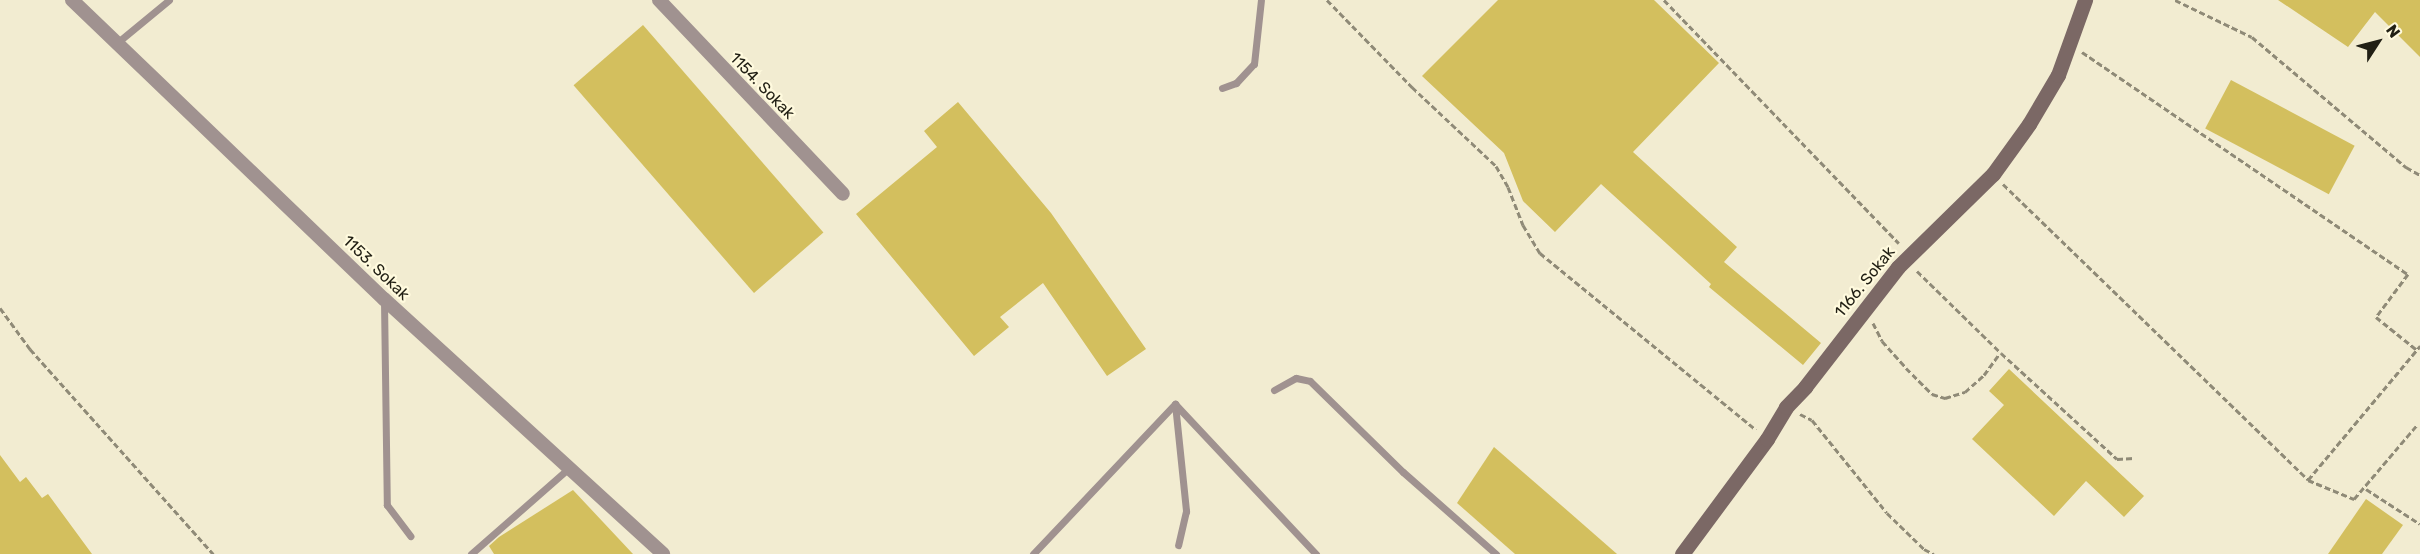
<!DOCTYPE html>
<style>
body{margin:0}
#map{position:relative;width:2420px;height:554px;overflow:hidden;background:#f2ecd1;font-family:Rubik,sans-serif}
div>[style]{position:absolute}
.building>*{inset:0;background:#d3bf5e;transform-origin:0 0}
.path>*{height:3px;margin-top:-1.5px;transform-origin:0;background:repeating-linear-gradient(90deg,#8f8a77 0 6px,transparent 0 9px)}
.lane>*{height:7px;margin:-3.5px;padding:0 3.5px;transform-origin:3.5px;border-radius:3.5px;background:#a09290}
.street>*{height:14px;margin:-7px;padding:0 7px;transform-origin:7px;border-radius:7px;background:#a09290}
.secondary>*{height:15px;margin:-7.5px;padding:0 7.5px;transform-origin:7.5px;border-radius:7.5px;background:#7b6865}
span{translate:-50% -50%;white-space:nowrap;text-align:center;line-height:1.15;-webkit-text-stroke:4.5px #fffade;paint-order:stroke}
.street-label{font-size:16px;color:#211f14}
.north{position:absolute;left:2348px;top:12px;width:60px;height:60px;-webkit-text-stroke:4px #fffade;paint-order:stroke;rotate:54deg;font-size:16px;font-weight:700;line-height:24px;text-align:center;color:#211f14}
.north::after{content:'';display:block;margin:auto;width:21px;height:27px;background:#211f14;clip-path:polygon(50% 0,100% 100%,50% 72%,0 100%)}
</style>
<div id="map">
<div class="building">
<div style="clip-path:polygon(1498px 0,1654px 0,1719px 63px,1633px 152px,1737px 247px,1724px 262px,1821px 343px,1803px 365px,1709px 287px,1711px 284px,1601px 184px,1555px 232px,1523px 201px,1504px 153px,1422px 76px)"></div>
<div style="clip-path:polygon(2278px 0,2420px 0,2420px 57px,2375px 12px,2348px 47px)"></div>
<div style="left:643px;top:25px;width:275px;height:92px;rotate:49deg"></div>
<div style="left:2231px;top:80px;width:140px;height:55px;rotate:28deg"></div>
<div style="clip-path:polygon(958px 102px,1051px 213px,1146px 349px,1107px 376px,1043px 283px,1000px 317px,1009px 327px,974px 356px,856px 214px,937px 147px,924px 131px)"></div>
<div style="clip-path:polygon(2009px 369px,2144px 496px,2124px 517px,2086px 481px,2054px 516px,1972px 439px,2004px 405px,1989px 391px)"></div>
<div style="clip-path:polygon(1494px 447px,1569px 512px,1617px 554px,1515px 554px,1457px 503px)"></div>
<div style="clip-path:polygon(0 455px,20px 482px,26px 477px,42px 498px,48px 494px,92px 554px,0 554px)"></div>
<div style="clip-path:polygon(573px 490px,633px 554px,494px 554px,489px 546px,499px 537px)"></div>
<div style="clip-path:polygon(2366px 499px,2403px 525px,2382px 554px,2328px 554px)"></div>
</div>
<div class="path">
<div style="left:1327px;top:0;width:122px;rotate:45.7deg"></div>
<div style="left:1412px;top:87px;width:115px;rotate:43.2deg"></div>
<div style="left:1496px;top:166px;width:24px;rotate:60deg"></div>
<div style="left:1508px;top:187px;width:41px;rotate:68.5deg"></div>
<div style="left:1523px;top:225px;width:33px;rotate:59deg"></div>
<div style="left:1540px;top:253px;width:279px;rotate:39.3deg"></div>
<div style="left:1664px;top:0;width:338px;rotate:46deg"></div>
<div style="left:2175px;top:0;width:85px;rotate:25.7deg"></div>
<div style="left:2252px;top:37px;width:202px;rotate:40.2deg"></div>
<div style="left:2406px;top:167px;width:16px;rotate:30deg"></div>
<div style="left:2082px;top:52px;width:394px;rotate:34.3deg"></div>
<div style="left:2408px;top:274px;width:54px;rotate:126.7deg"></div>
<div style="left:2376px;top:317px;width:53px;rotate:38.8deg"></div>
<div style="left:2003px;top:184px;width:425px;rotate:44.1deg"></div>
<div style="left:2308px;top:480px;width:50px;rotate:22.4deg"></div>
<div style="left:2354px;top:499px;width:97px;rotate:-49.6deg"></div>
<div style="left:1917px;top:271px;width:117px;rotate:44.3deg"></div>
<div style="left:2001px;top:353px;width:157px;rotate:42.4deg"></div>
<div style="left:2117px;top:459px;width:17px;rotate:-3deg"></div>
<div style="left:0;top:308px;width:51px;rotate:53.8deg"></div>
<div style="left:30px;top:349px;width:275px;rotate:48.2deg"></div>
<div style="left:1873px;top:323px;width:20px;rotate:63deg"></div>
<div style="left:1882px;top:341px;width:36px;rotate:48deg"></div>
<div style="left:1906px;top:368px;width:37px;rotate:45deg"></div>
<div style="left:1932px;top:394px;width:14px;rotate:17deg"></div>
<div style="left:1945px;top:398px;width:21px;rotate:-17deg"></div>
<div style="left:1965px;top:392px;width:25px;rotate:-42deg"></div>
<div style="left:1984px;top:375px;width:27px;rotate:-54deg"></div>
<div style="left:1800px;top:414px;width:13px;rotate:27deg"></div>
<div style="left:1812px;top:420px;width:119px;rotate:51.1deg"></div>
<div style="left:1887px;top:513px;width:52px;rotate:44.2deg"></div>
<div style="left:1924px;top:549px;width:11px;rotate:27deg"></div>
<div style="left:2308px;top:480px;width:175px;rotate:-50.1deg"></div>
<div style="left:2366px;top:489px;width:64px;rotate:32.9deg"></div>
</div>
<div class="lane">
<div style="left:118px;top:42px;width:66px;rotate:-39.5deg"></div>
<div style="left:1222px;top:88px;width:15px;rotate:-20deg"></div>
<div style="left:1236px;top:83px;width:26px;rotate:-47deg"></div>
<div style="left:1254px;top:64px;width:64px;rotate:-83.8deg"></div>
<div style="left:384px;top:301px;width:204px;rotate:89.2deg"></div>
<div style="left:387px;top:505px;width:39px;rotate:53deg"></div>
<div style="left:1274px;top:390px;width:25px;rotate:-29deg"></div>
<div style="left:1296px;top:378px;width:14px;rotate:12deg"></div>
<div style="left:1310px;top:381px;width:130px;rotate:44.4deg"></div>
<div style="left:1403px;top:472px;width:124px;rotate:41.4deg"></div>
<div style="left:1175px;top:404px;width:108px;rotate:84.1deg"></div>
<div style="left:1186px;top:511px;width:35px;rotate:103deg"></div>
<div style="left:471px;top:554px;width:132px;rotate:-41.3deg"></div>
<div style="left:1033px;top:554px;width:207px;rotate:-46.6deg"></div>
<div style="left:1175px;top:404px;width:206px;rotate:46.8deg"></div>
</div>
<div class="street">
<div style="left:72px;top:0;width:432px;rotate:43.8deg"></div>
<div style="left:384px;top:299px;width:378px;rotate:42.4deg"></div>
<div style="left:659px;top:0;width:267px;rotate:46.5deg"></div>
</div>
<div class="secondary">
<div style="left:1682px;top:554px;width:143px;rotate:-53.5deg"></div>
<div style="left:1767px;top:439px;width:37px;rotate:-59deg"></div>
<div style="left:1786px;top:407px;width:28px;rotate:-46deg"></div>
<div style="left:1805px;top:387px;width:152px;rotate:-52.2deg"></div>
<div style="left:1898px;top:267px;width:133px;rotate:-44.4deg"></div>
<div style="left:1993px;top:174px;width:62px;rotate:-54.2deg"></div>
<div style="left:2029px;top:124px;width:57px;rotate:-59.4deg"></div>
<div style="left:2058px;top:75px;width:80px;rotate:-70.2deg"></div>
</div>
<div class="street-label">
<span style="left:762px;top:86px;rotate:46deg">1154. Sokak</span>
<span style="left:376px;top:268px;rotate:44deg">1153. Sokak</span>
<span style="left:1865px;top:282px;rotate:-51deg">1166. Sokak</span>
</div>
<div class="north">N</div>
</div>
